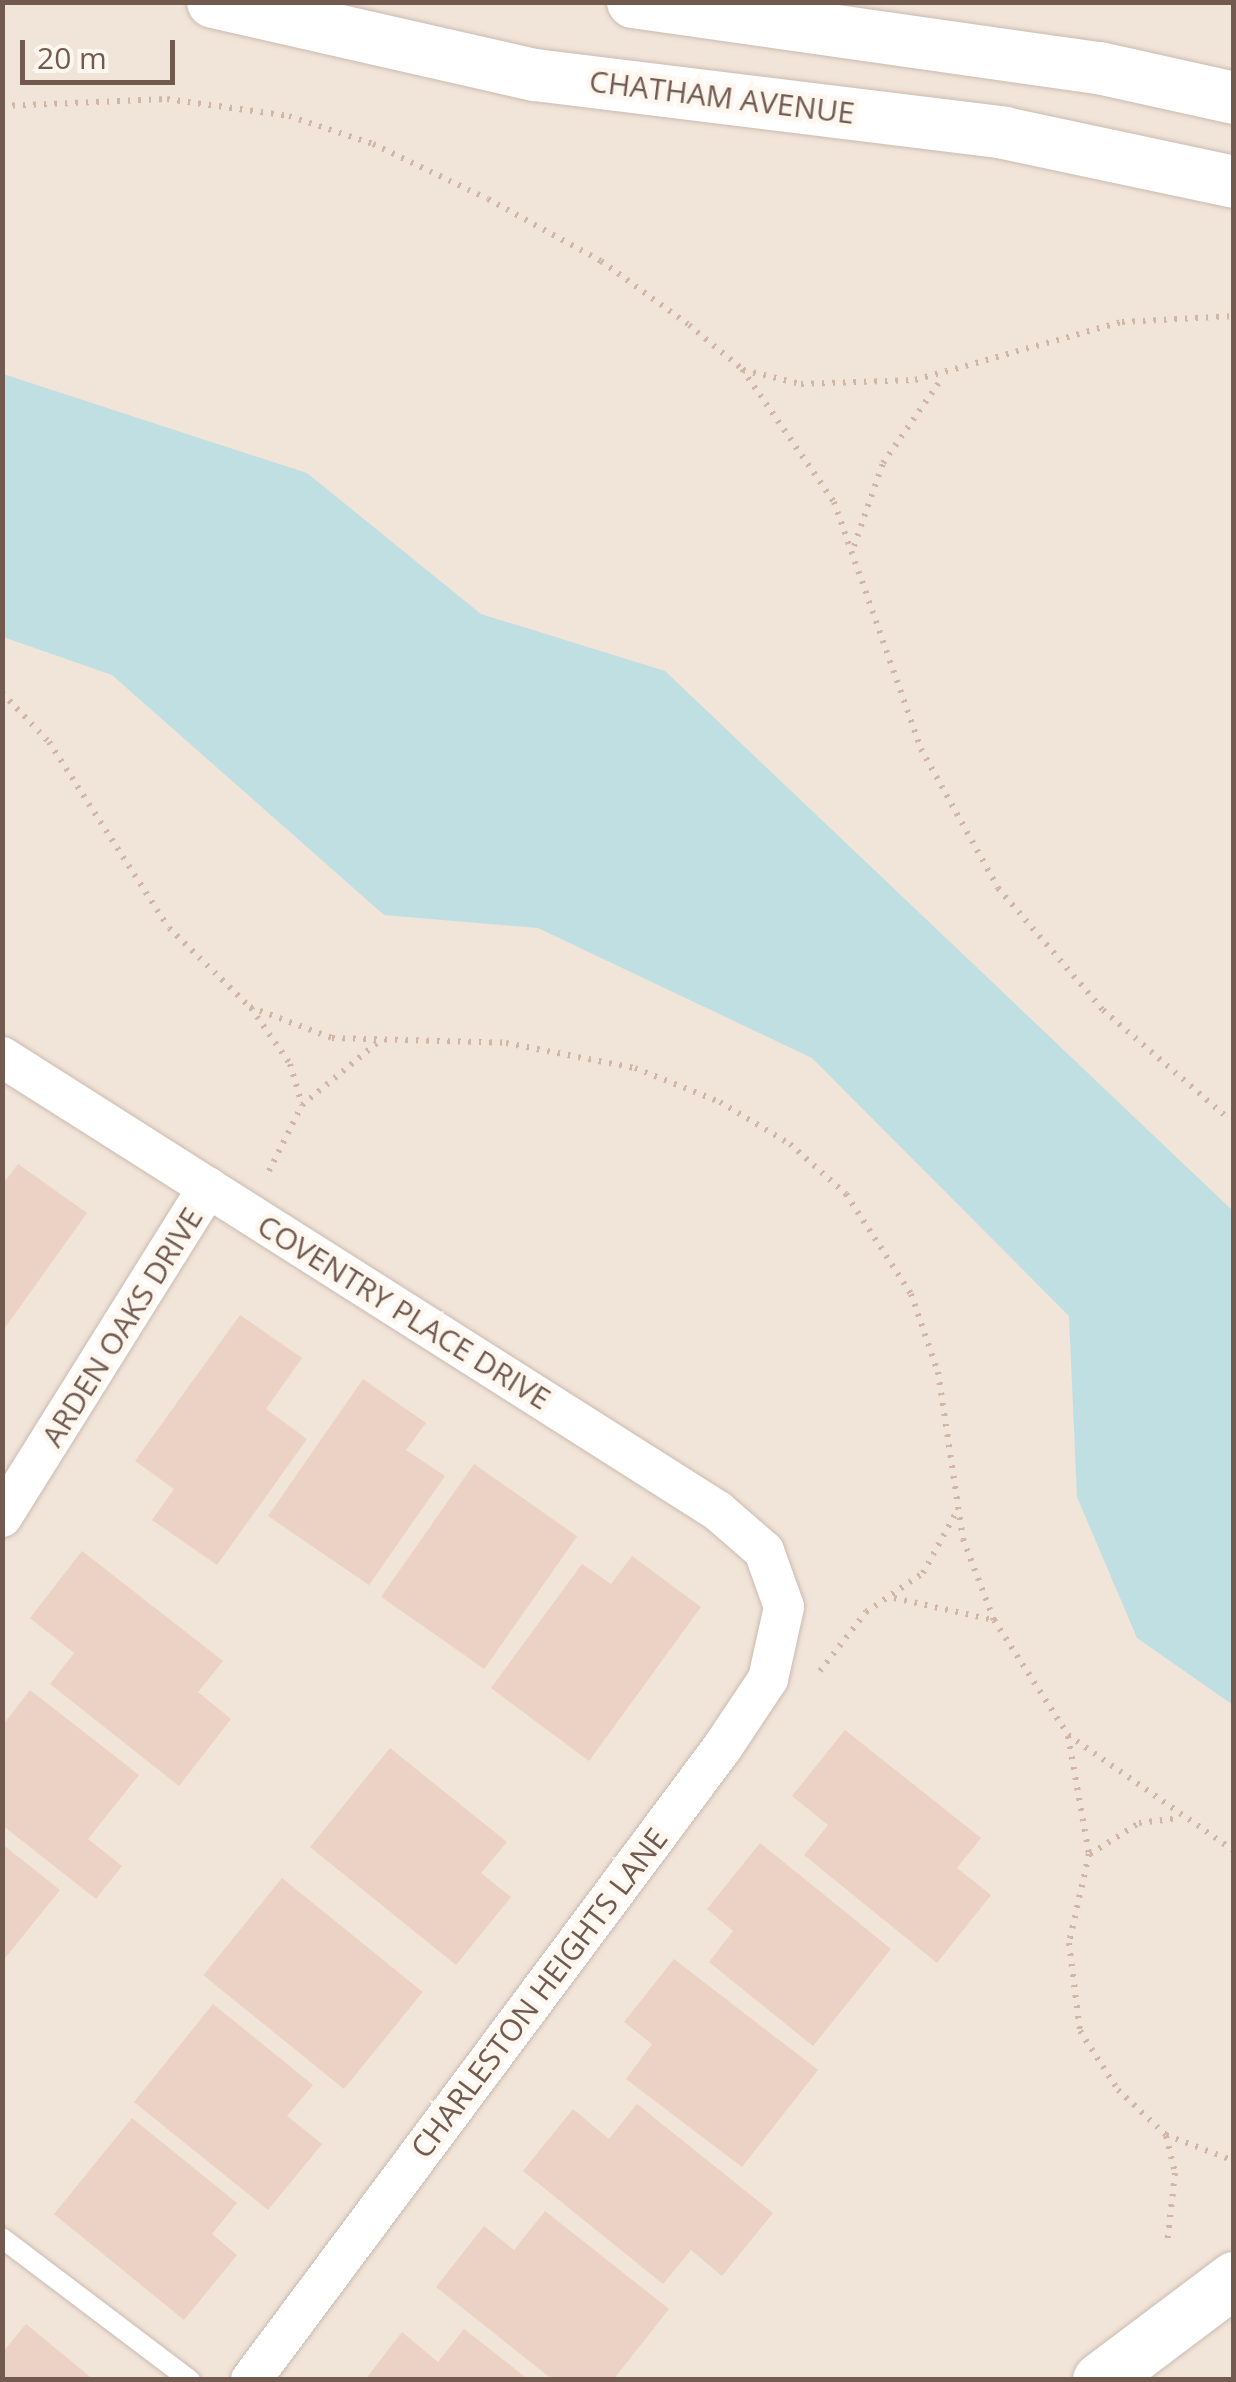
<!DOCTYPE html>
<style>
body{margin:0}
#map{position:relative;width:1236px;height:2382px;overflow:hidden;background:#faf3e9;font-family:"Open Sans",sans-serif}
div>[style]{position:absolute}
.residential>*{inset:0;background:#f1e4d8;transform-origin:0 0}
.water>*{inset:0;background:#c0dfe2}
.building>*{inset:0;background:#ecd2c4;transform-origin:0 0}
.path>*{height:6px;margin-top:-3px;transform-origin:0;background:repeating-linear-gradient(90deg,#d1b5a7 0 2.5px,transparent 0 10.5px)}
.roads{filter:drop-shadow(0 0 2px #cbbab0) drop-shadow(0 0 2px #cbbab0)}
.service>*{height:20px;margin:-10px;padding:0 10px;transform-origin:10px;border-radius:10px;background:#fff}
.minor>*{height:40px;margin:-20px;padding:0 20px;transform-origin:20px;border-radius:20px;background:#fff}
.tertiary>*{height:52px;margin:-26px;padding:0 26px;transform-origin:26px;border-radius:26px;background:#fff}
.secondary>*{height:55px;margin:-27.5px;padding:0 27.5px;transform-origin:27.5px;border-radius:27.5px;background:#fff}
span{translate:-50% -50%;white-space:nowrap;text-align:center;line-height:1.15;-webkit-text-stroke:9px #fdf7ef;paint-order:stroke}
.street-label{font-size:30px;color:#725a50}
.frame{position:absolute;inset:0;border:5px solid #725a50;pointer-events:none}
.scale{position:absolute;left:20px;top:40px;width:155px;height:45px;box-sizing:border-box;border:5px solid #725a50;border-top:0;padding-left:12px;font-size:30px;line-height:35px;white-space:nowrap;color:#725a50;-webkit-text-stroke:8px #fdf7ef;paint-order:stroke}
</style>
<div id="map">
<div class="residential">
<div style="left:3px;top:3px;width:1230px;height:2376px"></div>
</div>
<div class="water">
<div style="clip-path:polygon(3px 374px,307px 473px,481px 614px,665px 671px,1233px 1211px,1233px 1705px,1137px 1638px,1077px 1497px,1069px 1316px,812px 1058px,538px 928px,384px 915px,112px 675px,3px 637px)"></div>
</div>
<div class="building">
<div style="clip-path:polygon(18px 1164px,87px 1213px,2px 1332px,2px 1185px)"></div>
<div style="clip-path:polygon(240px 1315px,302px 1358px,266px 1409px,307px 1439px,217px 1565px,152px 1520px,174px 1489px,135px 1461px)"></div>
<div style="clip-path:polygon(363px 1379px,426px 1423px,406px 1450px,445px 1476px,369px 1585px,268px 1516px)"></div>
<div style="left:474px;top:1464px;width:126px;height:162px;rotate:35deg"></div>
<div style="clip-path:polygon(82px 1551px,223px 1661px,198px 1692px,231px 1719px,179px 1786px,50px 1684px,74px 1653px,30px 1618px)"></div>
<div style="clip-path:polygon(632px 1556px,701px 1607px,589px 1761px,491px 1688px,582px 1564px,611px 1584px)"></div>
<div style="clip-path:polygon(30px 1690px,139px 1775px,88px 1839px,122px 1866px,96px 1899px,2px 1825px,2px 1726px)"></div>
<div style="clip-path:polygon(845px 1730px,981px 1838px,957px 1868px,991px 1895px,937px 1963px,804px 1855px,828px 1825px,792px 1796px)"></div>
<div style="clip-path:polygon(390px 1748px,507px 1842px,481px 1873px,511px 1897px,456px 1965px,310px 1847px)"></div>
<div style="clip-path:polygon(760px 1843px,891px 1949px,813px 2046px,709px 1962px,733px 1931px,707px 1909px)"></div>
<div style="clip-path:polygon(2px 1844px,60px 1890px,2px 1962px)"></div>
<div style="left:282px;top:1878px;width:181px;height:125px;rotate:39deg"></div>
<div style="clip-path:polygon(674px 1959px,818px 2070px,742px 2167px,626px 2079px,652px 2044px,624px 2022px)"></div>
<div style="clip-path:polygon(213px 2004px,313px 2085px,287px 2116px,322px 2144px,268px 2210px,134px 2102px)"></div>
<div style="clip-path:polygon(637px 2104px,773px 2213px,722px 2276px,691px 2250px,663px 2284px,523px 2171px,573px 2109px,609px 2139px)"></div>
<div style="clip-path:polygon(132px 2118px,237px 2203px,212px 2234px,237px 2255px,184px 2320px,54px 2214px)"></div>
<div style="clip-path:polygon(545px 2211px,669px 2309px,613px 2380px,553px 2380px,436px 2287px,484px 2226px,514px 2250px)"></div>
<div style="clip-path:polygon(26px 2324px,94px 2380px,2px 2380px,2px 2353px)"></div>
<div style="clip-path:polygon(464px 2329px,529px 2380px,365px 2380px,402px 2332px,438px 2362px)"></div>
</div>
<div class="path">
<div style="left:2px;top:106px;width:165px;rotate:-2.4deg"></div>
<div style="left:167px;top:99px;width:123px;rotate:7.9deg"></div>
<div style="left:289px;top:116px;width:89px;rotate:18.4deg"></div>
<div style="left:373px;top:144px;width:127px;rotate:25.6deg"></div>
<div style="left:488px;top:199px;width:129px;rotate:28.8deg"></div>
<div style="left:601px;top:261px;width:109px;rotate:36deg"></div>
<div style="left:689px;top:325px;width:69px;rotate:39.7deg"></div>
<div style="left:742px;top:369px;width:162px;rotate:55.3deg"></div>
<div style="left:834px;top:502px;width:262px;rotate:70.6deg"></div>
<div style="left:921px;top:749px;width:159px;rotate:61deg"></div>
<div style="left:998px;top:888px;width:161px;rotate:49.3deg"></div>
<div style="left:1103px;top:1010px;width:167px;rotate:40.9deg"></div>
<div style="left:743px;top:370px;width:60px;rotate:13.6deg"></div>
<div style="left:801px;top:384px;width:114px;rotate:-2deg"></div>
<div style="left:915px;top:380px;width:215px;rotate:-15.7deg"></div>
<div style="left:1122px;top:322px;width:112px;rotate:-3.1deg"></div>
<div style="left:854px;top:546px;width:88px;rotate:-70.7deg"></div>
<div style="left:883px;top:463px;width:103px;rotate:-55.2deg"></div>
<div style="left:2px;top:693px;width:68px;rotate:46.2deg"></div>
<div style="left:49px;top:742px;width:221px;rotate:57.2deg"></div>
<div style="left:169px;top:928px;width:113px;rotate:44.3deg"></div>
<div style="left:250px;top:1007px;width:88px;rotate:20.7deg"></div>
<div style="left:332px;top:1038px;width:174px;rotate:1.6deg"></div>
<div style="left:506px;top:1043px;width:131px;rotate:11deg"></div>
<div style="left:635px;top:1068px;width:92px;rotate:21.8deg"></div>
<div style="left:720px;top:1102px;width:82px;rotate:31deg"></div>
<div style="left:790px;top:1144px;width:75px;rotate:41.8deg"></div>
<div style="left:846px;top:1194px;width:119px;rotate:57deg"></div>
<div style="left:911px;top:1294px;width:83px;rotate:70.9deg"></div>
<div style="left:938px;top:1372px;width:169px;rotate:81.5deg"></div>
<div style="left:963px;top:1539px;width:87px;rotate:69.1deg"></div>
<div style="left:994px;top:1620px;width:137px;rotate:57.2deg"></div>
<div style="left:1068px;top:1735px;width:203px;rotate:34.9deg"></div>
<div style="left:251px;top:1008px;width:68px;rotate:55.1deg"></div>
<div style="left:290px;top:1064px;width:43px;rotate:73.7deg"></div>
<div style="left:269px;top:1171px;width:74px;rotate:-63.4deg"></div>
<div style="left:302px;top:1105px;width:97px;rotate:-39.6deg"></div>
<div style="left:894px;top:1598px;width:101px;rotate:12.5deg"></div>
<div style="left:820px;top:1671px;width:75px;rotate:-52.1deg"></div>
<div style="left:866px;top:1612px;width:69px;rotate:-34.4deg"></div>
<div style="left:923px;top:1573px;width:73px;rotate:-61.3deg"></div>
<div style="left:1068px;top:1736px;width:120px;rotate:79.9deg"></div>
<div style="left:1089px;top:1854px;width:91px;rotate:102.7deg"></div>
<div style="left:1069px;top:1943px;width:89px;rotate:82.9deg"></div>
<div style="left:1080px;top:2031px;width:70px;rotate:57.2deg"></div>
<div style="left:1118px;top:2090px;width:66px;rotate:43.2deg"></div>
<div style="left:1166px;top:2135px;width:73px;rotate:20.9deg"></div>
<div style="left:1090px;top:1854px;width:58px;rotate:-32.3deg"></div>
<div style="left:1139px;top:1823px;width:39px;rotate:-7deg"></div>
<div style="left:1166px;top:2136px;width:38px;rotate:76deg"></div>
<div style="left:1175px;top:2173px;width:71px;rotate:96.4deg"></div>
</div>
<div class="roads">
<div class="service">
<div style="left:2px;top:2238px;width:236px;rotate:37.1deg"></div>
</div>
<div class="minor">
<div style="left:2px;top:1057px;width:848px;rotate:32.38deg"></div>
<div style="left:718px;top:1511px;width:61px;rotate:41deg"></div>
<div style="left:764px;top:1551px;width:59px;rotate:70.3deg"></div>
<div style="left:784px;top:1607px;width:74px;rotate:102.5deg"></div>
<div style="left:768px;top:1679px;width:83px;rotate:123.7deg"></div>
<div style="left:722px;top:1748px;width:788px;rotate:126.7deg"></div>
<div style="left:2px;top:1517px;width:389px;rotate:-58deg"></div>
</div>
<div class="tertiary">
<div style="left:213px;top:2px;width:330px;rotate:12.8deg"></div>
<div style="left:535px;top:75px;width:473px;rotate:7deg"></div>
<div style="left:1004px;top:133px;width:235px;rotate:12deg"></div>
<div style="left:633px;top:2px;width:471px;rotate:8.1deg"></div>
<div style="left:1099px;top:68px;width:138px;rotate:12.5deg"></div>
</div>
<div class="secondary">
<div style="left:1100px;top:2380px;width:168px;rotate:-37deg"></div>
</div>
</div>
<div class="street-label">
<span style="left:722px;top:97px;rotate:7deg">CHATHAM AVENUE</span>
<span style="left:404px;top:1312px;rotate:32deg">COVENTRY PLACE DRIVE</span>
<span style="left:122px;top:1327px;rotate:-58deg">ARDEN OAKS DRIVE</span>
<span style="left:539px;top:1993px;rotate:-53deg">CHARLESTON HEIGHTS LANE</span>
</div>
<div class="frame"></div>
<div class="scale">20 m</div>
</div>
